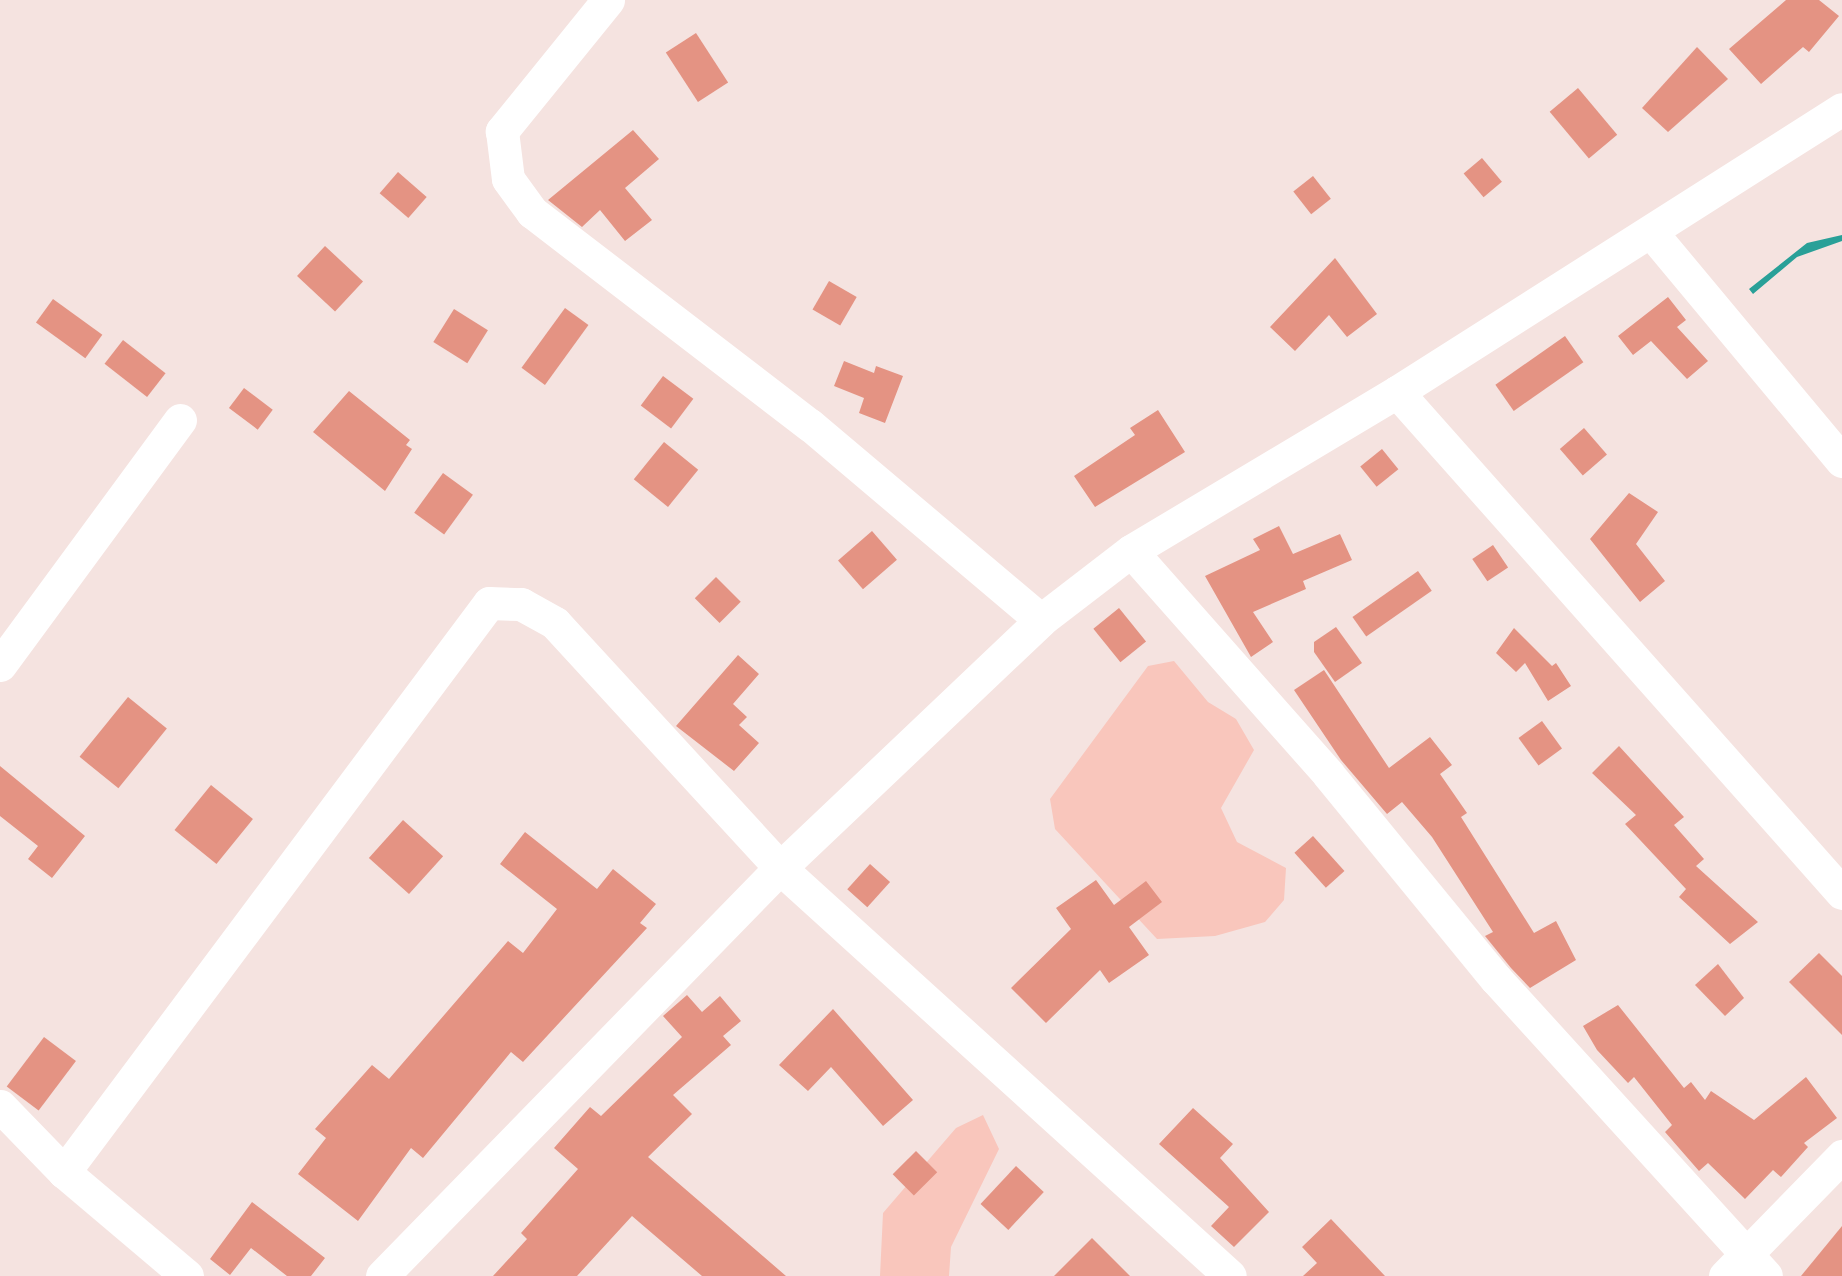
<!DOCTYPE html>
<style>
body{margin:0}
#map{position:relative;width:1842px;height:1276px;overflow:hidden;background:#f5e3e0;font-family:"Alegreya Sans",sans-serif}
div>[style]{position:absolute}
.green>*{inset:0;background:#f9c6bc}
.water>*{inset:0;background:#29a098}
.building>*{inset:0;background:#e49383;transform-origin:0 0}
.minor>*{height:33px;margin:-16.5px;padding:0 16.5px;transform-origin:16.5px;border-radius:16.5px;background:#fff}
span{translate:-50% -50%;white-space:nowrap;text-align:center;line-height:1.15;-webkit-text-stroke:4.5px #fff;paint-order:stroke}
</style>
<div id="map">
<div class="green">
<div style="clip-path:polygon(1174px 661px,1208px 702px,1236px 719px,1254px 750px,1221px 808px,1237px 842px,1286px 868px,1284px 900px,1265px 922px,1215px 936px,1157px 939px,1055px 829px,1050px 799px,1148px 666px)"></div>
<div style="clip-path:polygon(983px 1115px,999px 1149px,951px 1247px,949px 1276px,880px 1276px,883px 1213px,956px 1128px)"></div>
</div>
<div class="water">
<div style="clip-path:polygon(1842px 235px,1842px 241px,1797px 257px,1753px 294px,1749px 289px,1807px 243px)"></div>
</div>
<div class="building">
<div style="clip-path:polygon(1786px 0,1819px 0,1839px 16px,1809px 52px,1803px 47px,1761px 84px,1729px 49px)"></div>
<div style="left:696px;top:33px;width:59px;height:36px;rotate:57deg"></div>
<div style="clip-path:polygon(1697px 47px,1728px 79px,1668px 132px,1642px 108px)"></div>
<div style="left:1578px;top:88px;width:61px;height:37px;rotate:50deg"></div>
<div style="clip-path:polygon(633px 130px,659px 159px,625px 188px,652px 220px,625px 241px,600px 210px,582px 227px,548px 200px)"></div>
<div style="left:1482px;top:158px;width:31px;height:24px;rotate:50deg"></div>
<div style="left:398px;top:172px;width:38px;height:28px;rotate:41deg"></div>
<div style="left:1313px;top:176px;width:29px;height:25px;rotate:52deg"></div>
<div style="left:325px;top:246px;width:52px;height:41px;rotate:43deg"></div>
<div style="clip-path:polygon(1335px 258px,1377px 314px,1347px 337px,1329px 315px,1295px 351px,1270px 327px)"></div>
<div style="left:829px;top:281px;width:32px;height:33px;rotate:30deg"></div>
<div style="clip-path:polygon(1668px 297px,1686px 320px,1677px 327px,1708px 361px,1687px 379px,1651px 341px,1633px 355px,1618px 336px)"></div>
<div style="left:53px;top:299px;width:61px;height:29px;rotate:36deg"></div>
<div style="left:565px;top:308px;width:29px;height:74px;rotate:36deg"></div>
<div style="left:454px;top:309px;width:40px;height:39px;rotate:32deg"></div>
<div style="left:1565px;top:336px;width:32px;height:85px;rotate:55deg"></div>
<div style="left:123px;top:340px;width:54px;height:30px;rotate:38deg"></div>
<div style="clip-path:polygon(844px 361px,874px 373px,876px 366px,903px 376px,885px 423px,859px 413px,864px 398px,834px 386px)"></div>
<div style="left:663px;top:376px;width:38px;height:37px;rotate:37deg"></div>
<div style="left:244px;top:388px;width:36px;height:25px;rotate:37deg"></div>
<div style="clip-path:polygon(349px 391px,410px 440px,406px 445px,412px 449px,385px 491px,313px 432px)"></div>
<div style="clip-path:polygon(1158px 410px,1185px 452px,1095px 507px,1074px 476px,1135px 435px,1130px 428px)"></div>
<div style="left:1584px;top:428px;width:35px;height:32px;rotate:49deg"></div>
<div style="left:664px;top:442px;width:44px;height:48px;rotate:39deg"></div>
<div style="left:1382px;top:449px;width:26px;height:28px;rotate:51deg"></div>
<div style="left:443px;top:473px;width:37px;height:49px;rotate:36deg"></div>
<div style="clip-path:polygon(1629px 493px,1658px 512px,1636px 544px,1665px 581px,1640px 602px,1590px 539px)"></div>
<div style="clip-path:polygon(1279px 526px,1293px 554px,1340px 534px,1352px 560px,1303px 581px,1306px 589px,1253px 612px,1273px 642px,1251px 657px,1205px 576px,1260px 550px,1253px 539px)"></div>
<div style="left:872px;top:531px;width:38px;height:45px;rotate:49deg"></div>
<div style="left:1493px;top:545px;width:27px;height:25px;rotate:56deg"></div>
<div style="left:1418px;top:571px;width:24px;height:80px;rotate:55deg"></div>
<div style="left:716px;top:577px;width:35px;height:30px;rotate:45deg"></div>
<div style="left:1119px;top:608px;width:43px;height:33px;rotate:51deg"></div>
<div style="clip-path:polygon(1336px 627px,1362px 663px,1335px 682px,1314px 652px,1314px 642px)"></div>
<div style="clip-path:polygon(1514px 628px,1552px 666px,1556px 663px,1571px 686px,1548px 701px,1525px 663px,1516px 672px,1496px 653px)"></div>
<div style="clip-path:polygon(738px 655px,759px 674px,733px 704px,747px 717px,739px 725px,759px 743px,734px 771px,676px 726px)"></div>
<div style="clip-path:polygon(1324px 670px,1389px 768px,1430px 737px,1452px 765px,1440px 774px,1467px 813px,1461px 817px,1534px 933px,1556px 921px,1576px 960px,1530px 988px,1511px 968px,1485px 936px,1493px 932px,1432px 837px,1402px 802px,1387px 814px,1341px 760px,1294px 690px)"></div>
<div style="left:128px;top:697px;width:50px;height:77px;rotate:39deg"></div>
<div style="left:1542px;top:721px;width:34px;height:29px;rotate:54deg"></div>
<div style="clip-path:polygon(1619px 746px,1684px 817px,1674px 825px,1704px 859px,1696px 866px,1758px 922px,1730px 944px,1679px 897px,1686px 889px,1625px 824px,1636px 815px,1592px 773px)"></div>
<div style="clip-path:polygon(0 766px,85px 836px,52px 878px,28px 859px,38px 846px,0 816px)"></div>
<div style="left:211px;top:785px;width:54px;height:58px;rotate:39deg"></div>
<div style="left:403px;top:820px;width:54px;height:51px;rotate:42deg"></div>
<div style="clip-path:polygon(525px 832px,597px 889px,613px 869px,656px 904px,640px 923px,647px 928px,523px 1062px,511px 1052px,423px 1158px,411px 1148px,358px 1221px,298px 1174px,326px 1138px,315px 1129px,372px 1065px,389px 1079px,508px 941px,523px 953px,557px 909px,500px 864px)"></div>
<div style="left:1313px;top:836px;width:47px;height:25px;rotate:48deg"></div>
<div style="left:870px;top:864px;width:27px;height:34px;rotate:42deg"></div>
<div style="clip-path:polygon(1096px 880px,1114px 905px,1146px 881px,1162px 902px,1129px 927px,1149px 955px,1109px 983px,1100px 970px,1046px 1023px,1011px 988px,1071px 929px,1056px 908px)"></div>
<div style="clip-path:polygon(1819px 953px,1842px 976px,1842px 1035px,1789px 982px)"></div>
<div style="clip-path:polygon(1718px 964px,1744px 998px,1725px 1016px,1695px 985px)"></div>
<div style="clip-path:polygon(687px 995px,702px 1012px,720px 996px,741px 1021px,723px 1036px,731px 1045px,673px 1095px,692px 1114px,648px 1157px,786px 1276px,702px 1276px,632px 1216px,577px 1276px,493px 1276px,527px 1239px,521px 1233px,578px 1169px,554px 1148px,590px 1107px,601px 1116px,682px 1037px,663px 1016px)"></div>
<div style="clip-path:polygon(1618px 1005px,1684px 1088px,1691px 1082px,1705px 1100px,1711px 1091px,1754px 1120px,1806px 1077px,1837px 1118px,1804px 1143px,1808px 1147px,1781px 1177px,1773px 1170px,1745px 1199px,1708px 1163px,1699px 1171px,1665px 1132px,1672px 1125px,1634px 1077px,1628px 1083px,1597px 1050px,1583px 1026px)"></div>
<div style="clip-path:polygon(833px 1009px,913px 1100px,883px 1126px,831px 1067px,808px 1091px,779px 1065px)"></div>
<div style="left:44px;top:1037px;width:40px;height:62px;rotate:37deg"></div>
<div style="clip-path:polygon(1193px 1108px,1233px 1144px,1220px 1158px,1269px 1212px,1234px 1247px,1211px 1226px,1229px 1207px,1159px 1144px)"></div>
<div style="left:916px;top:1151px;width:30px;height:33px;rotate:45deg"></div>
<div style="left:1016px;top:1166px;width:38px;height:52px;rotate:43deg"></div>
<div style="clip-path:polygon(252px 1202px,325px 1258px,311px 1276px,287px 1276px,251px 1248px,230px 1275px,210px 1259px)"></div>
<div style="clip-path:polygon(1331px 1219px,1385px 1276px,1303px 1276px,1317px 1263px,1302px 1247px)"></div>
<div style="clip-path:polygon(1842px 1226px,1842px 1276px,1801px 1276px)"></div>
<div style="clip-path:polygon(1092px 1238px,1130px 1276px,1054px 1276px)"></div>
</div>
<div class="minor">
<div style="left:608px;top:0;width:169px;rotate:129deg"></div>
<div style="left:502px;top:131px;width:48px;rotate:82.9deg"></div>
<div style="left:508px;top:179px;width:41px;rotate:54deg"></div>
<div style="left:532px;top:212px;width:350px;rotate:37.5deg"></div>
<div style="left:810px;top:425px;width:302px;rotate:40.2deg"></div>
<div style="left:1651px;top:232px;width:298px;rotate:50.2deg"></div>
<div style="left:1397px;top:392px;width:670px;rotate:48.39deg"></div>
<div style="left:1131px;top:551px;width:298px;rotate:48.5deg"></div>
<div style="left:1328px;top:774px;width:265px;rotate:50.7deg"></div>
<div style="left:1496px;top:979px;width:401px;rotate:47.7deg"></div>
<div style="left:0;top:665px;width:304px;rotate:-53.7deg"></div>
<div style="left:0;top:1106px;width:92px;rotate:45.9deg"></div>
<div style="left:64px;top:1172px;width:161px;rotate:40.2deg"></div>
<div style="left:64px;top:1172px;width:710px;rotate:-53.24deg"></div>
<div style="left:489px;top:603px;width:32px;rotate:2deg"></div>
<div style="left:521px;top:604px;width:39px;rotate:29deg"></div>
<div style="left:555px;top:623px;width:333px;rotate:47.4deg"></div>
<div style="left:780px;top:868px;width:607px;rotate:42.2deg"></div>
<div style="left:382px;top:1276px;width:570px;rotate:-45.71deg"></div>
<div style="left:780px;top:868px;width:360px;rotate:-43.5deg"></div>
<div style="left:1041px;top:620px;width:113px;rotate:-37.5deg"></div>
<div style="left:1131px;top:551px;width:310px;rotate:-30.9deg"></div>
<div style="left:1397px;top:392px;width:527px;rotate:-32.45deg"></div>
<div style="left:1725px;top:1276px;width:168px;rotate:-45.7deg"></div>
</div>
</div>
